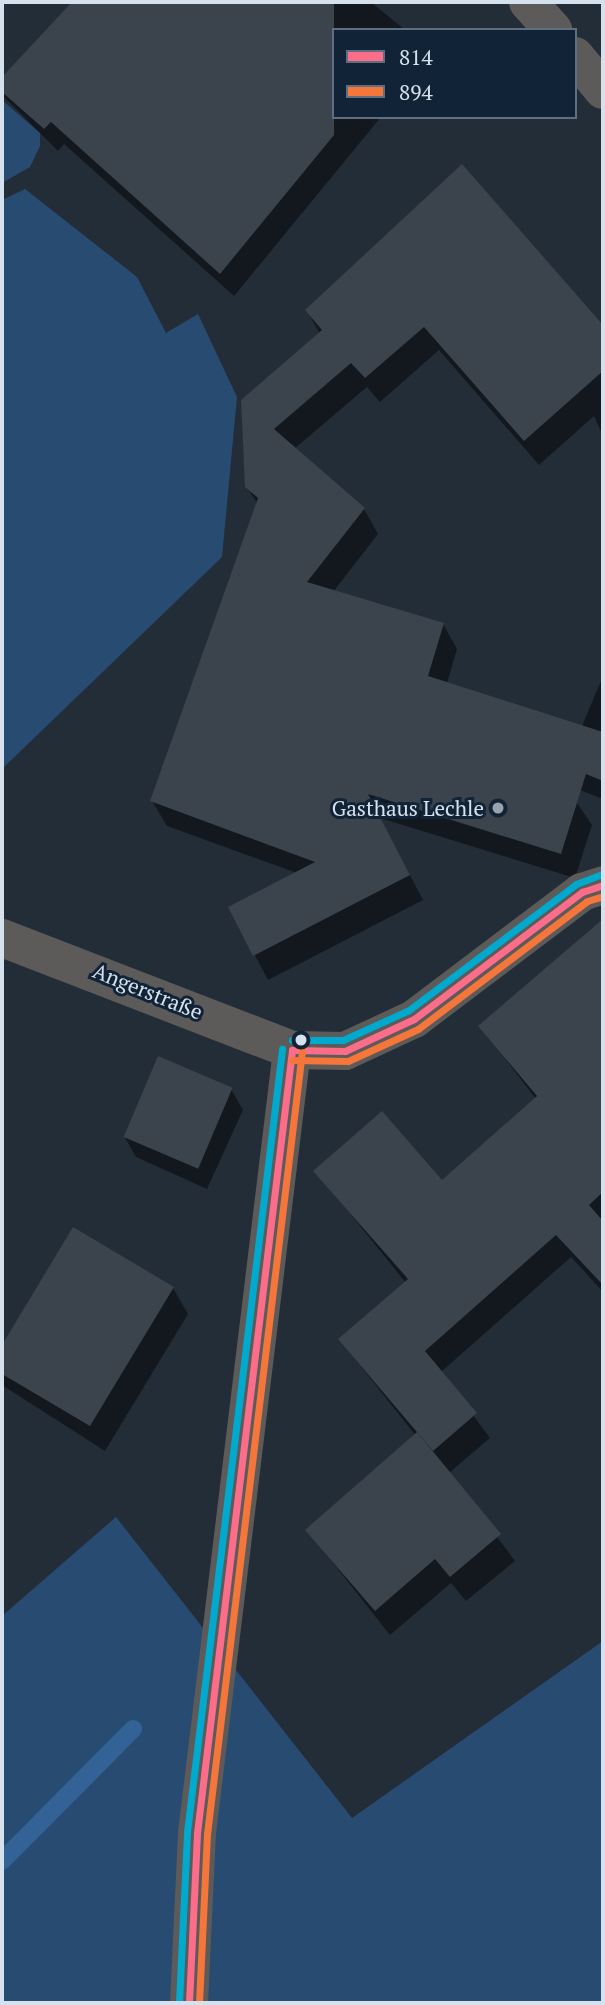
<!DOCTYPE html>
<meta charset="utf-8">
<style>
body{margin:0}
#map{position:relative;width:605px;height:2005px;overflow:hidden;background:#232d38;font-family:"PT Serif",serif}
div>[style]{position:absolute}
.green>*{inset:0;background:#284b71}
.shadow>*{inset:0;background:#0007}
.stream>*{height:18px;margin:-9px;padding:0 9px;transform-origin:9px;border-radius:9px;background:#336296}
.building>*{inset:0;background:#3b434c;transform-origin:0 0}
.minor>*{height:38px;margin:-19px;padding:0 19px;transform-origin:19px;border-radius:19px;background:#5d5a5a}
.tertiary>*{height:38px;margin:-19px;padding:0 19px;transform-origin:19px;border-radius:19px;background:#5d5a5a}
.bus-1>*{height:7px;margin:-3.5px;padding:0 3.5px;transform-origin:3.5px;border-radius:3.5px;background:#fb6d88}
.bus-2>*{height:7px;margin:-3.5px;padding:0 3.5px;transform-origin:3.5px;border-radius:3.5px;background:#f5763a}
.bus-3>*{height:7px;margin:-3.5px;padding:0 3.5px;transform-origin:3.5px;border-radius:3.5px;background:#00a9ce}
.dots>*{width:19px;height:19px;translate:-50% -50%;box-sizing:border-box;border:4px solid #112336;border-radius:50%}
span{translate:-50% -50%;white-space:nowrap;text-align:center;line-height:1.15;-webkit-text-stroke:6px #112336;paint-order:stroke}
.poi-label{font-size:21px;color:#d6e1ee}
.right{translate:-100% -50%;text-align:right}
.street-label{font-size:21px;color:#d6e1ee}
.frame{position:absolute;inset:0;border:4px solid #d6e1ee;pointer-events:none}
.legend{position:absolute;left:332px;top:28px;width:245px;height:91px;box-sizing:border-box;background:#112336;border:2px solid #606f80;margin:0;padding:9px 12px;list-style:none;font-size:21px;color:#d6e1ee}
.legend li{display:flex;align-items:center;gap:14px;height:35px}
.legend b{width:35px;border:2px solid #606f80}
</style>
<div id="map">
<div class="green">
<div style="clip-path:polygon(2px 100px,40px 133px,40px 146px,30px 167px,2px 183px)"></div>
<div style="clip-path:polygon(25px 189px,137px 277px,166px 333px,198px 314px,237px 397px,222px 557px,2px 769px,2px 200px)"></div>
<div style="clip-path:polygon(116px 1517px,352px 1818px,603px 1641px,603px 2003px,2px 2003px,2px 1616px)"></div>
</div>
<div class="shadow">
<div style="clip-path:polygon(74px 2px,371px 2px,405px 30px,334px 30px,334px 117px,381px 117px,234px 296px,64px 144px,58px 151px,2px 95px,2px 80px)"></div>
<div style="clip-path:polygon(461px 166px,603px 328px,603px 436px,594px 416px,539px 465px,439px 350px,380px 402px,367px 387px,294px 449px,364px 509px,378px 534px,333px 592px,443px 624px,457px 649px,447px 683px,582px 726px,603px 676px,603px 799px,564px 784px,592px 825px,575px 878px,380px 818px,423px 900px,268px 980px,230px 908px,297px 873px,167px 826px,152px 801px,258px 505px,246px 486px,242px 401px,320px 334px,307px 311px)"></div>
<div style="clip-path:polygon(603px 921px,603px 1292px,571px 1257px,441px 1372px,490px 1438px,449px 1473px,515px 1561px,466px 1601px,451px 1583px,390px 1635px,307px 1530px,416px 1436px,340px 1340px,406px 1283px,316px 1171px,442px 1182px,536px 1099px,480px 1026px)"></div>
<div style="clip-path:polygon(231px 1089px,243px 1110px,207px 1189px,136px 1157px,124px 1136px)"></div>
<div style="clip-path:polygon(73px 1229px,173px 1288px,188px 1314px,105px 1451px,2px 1385px,2px 1348px)"></div>
</div>
<div class="stream">
<div style="left:2px;top:1861px;width:186px;rotate:-45.2deg"></div>
</div>
<div class="building">
<div style="clip-path:polygon(72px 2px,334px 2px,334px 135px,220px 274px,51px 122px,44px 129px,2px 92px,2px 77px)"></div>
<div style="clip-path:polygon(462px 164px,603px 325px,603px 371px,524px 441px,424px 327px,365px 378px,351px 363px,274px 429px,365px 508px,307px 582px,444px 623px,428px 676px,603px 732px,603px 781px,586px 774px,561px 854px,368px 794px,410px 875px,253px 956px,228px 907px,315px 862px,150px 801px,258px 498px,245px 487px,241px 400px,322px 330px,305px 310px)"></div>
<div style="clip-path:polygon(603px 919px,603px 1192px,589px 1205px,603px 1221px,603px 1285px,556px 1235px,425px 1351px,477px 1413px,433px 1451px,338px 1339px,408px 1279px,313px 1171px,382px 1111px,442px 1180px,537px 1096px,478px 1026px)"></div>
<div style="left:158px;top:1056px;width:81px;height:88px;rotate:23deg"></div>
<div style="clip-path:polygon(73px 1227px,174px 1287px,90px 1426px,2px 1374px,2px 1345px)"></div>
<div style="clip-path:polygon(417px 1432px,501px 1534px,450px 1577px,435px 1559px,375px 1611px,305px 1530px)"></div>
</div>
<div class="minor">
<div style="left:528px;top:2px;width:38px;rotate:48deg"></div>
<div style="left:575px;top:56px;width:44px;rotate:50.5deg"></div>
<div style="left:2px;top:938px;width:311px;rotate:21.1deg"></div>
<div style="left:292px;top:1050px;width:53px;rotate:1.1deg"></div>
<div style="left:345px;top:1051px;width:76px;rotate:-24.9deg"></div>
<div style="left:414px;top:1019px;width:211px;rotate:-37.1deg"></div>
<div style="left:582px;top:892px;width:22px;rotate:-18deg"></div>
<div style="left:197px;top:1833px;width:789px;rotate:-83.08deg"></div>
</div>
<div class="tertiary">
<div style="left:189px;top:2003px;width:170px;rotate:-87.3deg"></div>
</div>
<div class="bus-1">
<div style="left:292px;top:1050px;width:53px;rotate:1.1deg"></div>
<div style="left:345px;top:1051px;width:76px;rotate:-24.9deg"></div>
<div style="left:414px;top:1019px;width:211px;rotate:-37.1deg"></div>
<div style="left:582px;top:892px;width:22px;rotate:-18deg"></div>
<div style="left:189px;top:2003px;width:170px;rotate:-87.3deg"></div>
<div style="left:197px;top:1833px;width:789px;rotate:-83.08deg"></div>
</div>
<div class="bus-2">
<div style="left:292px;top:1060px;width:56px;rotate:1deg"></div>
<div style="left:348px;top:1061px;width:77px;rotate:-24.6deg"></div>
<div style="left:418px;top:1029px;width:212px;rotate:-37.1deg"></div>
<div style="left:587px;top:901px;width:17px;rotate:-17deg"></div>
<div style="left:199px;top:2003px;width:169px;rotate:-87.3deg"></div>
<div style="left:207px;top:1834px;width:789px;rotate:-83.08deg"></div>
</div>
<div class="bus-3">
<div style="left:292px;top:1040px;width:51px"></div>
<div style="left:343px;top:1040px;width:72px;rotate:-24.4deg"></div>
<div style="left:409px;top:1010px;width:209px;rotate:-37deg"></div>
<div style="left:576px;top:884px;width:26px;rotate:-21deg"></div>
<div style="left:179px;top:2003px;width:171px;rotate:-87.3deg"></div>
<div style="left:187px;top:1832px;width:789px;rotate:-83.08deg"></div>
</div>
<div class="dots">
<div style="left:498px;top:808px;background:#97a2ae"></div>
<div style="left:301px;top:1040px;background:#d6e1ee"></div>
</div>
<div class="poi-label">
<span class="right" style="left:484px;top:808px">Gasthaus Lechle</span>
</div>
<div class="street-label">
<span style="left:148px;top:991px;rotate:22deg">Angerstraße</span>
</div>
<div class="frame"></div>
<ul class="legend">
<li><b style="height:9px;background:#fb6d88"></b>814</li>
<li><b style="height:9px;background:#f5763a"></b>894</li>
</ul>
</div>
